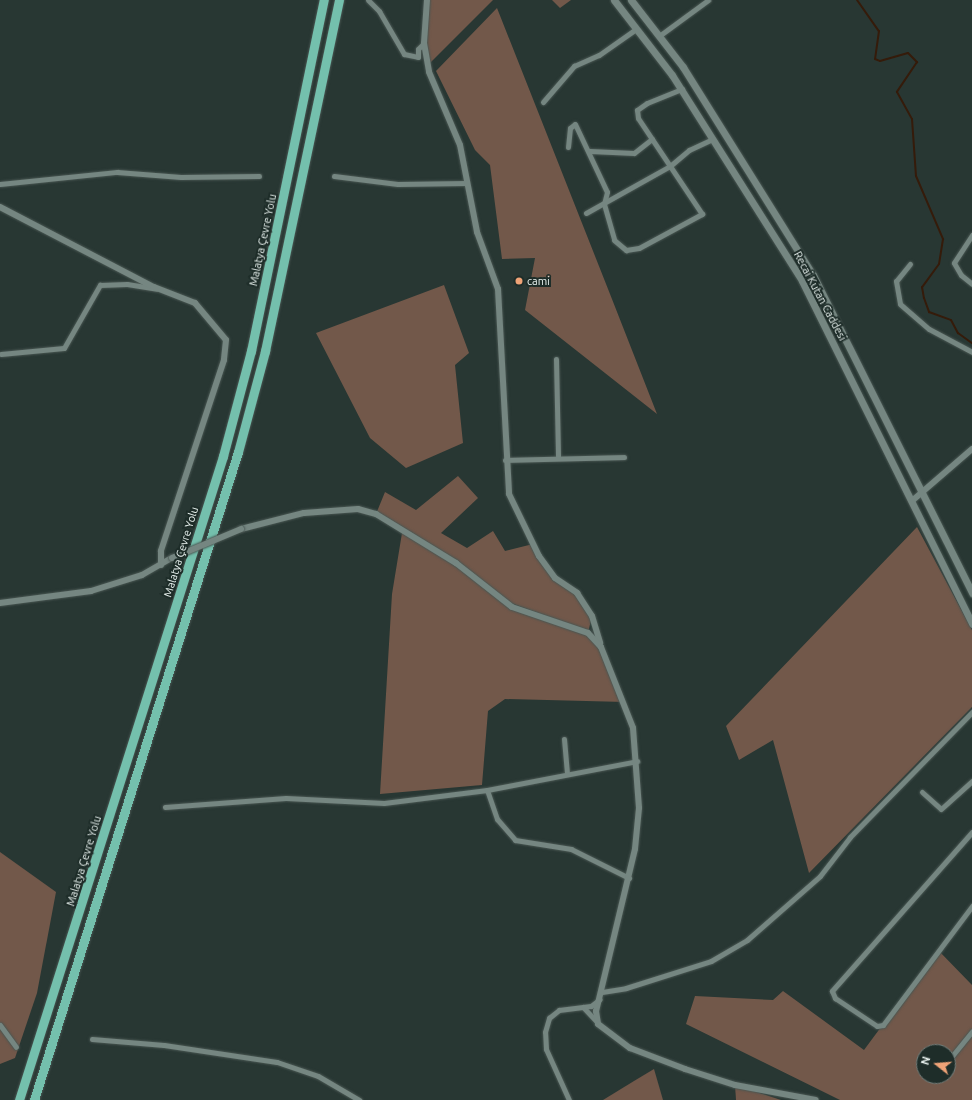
<!DOCTYPE html>
<meta charset="utf-8">
<style>
body{margin:0}
#map{position:relative;width:972px;height:1100px;overflow:hidden;background:#283733;font-family:Ubuntu,sans-serif}
div>[style]{position:absolute}
.green>*{inset:0;background:#72584a}
.stream>*{height:2px;margin:-1px;padding:0 1px;transform-origin:1px;border-radius:1px;background:#351b0a}
.roads{filter:drop-shadow(0 0 1px #495652) drop-shadow(0 0 1px #495652)}
.minor>*{height:5px;margin:-2.5px;padding:0 2.5px;transform-origin:2.5px;border-radius:2.5px;background:#758681}
.tertiary>*{height:6px;margin:-3px;padding:0 3px;transform-origin:3px;border-radius:3px;background:#758681}
.secondary>*{height:7px;margin:-3.5px;padding:0 3.5px;transform-origin:3.5px;border-radius:3.5px;background:#758681}
.trunk>*{height:9px;margin:-4.5px;padding:0 4.5px;transform-origin:4.5px;border-radius:4.5px;background:#74c0ad}
.bridges{filter:drop-shadow(0 0 1px #495652) drop-shadow(0 0 1px #495652)}
.tertiary-bridge>*{height:6px;margin:-3px;padding:0 3px;transform-origin:3px;border-radius:3px;background:#758681}
.dots>*{width:11px;height:11px;translate:-50% -50%;box-sizing:border-box;border:2px solid #1e2d29;border-radius:50%}
span{translate:-50% -50%;white-space:nowrap;text-align:center;line-height:1.15;-webkit-text-stroke:4px #1e2d29;paint-order:stroke}
.street-label{font-size:11px;color:#eaf3f0}
.poi-label{font-size:11px;color:#eaf3f0}
.left{translate:0 -50%;text-align:left}
.north{position:absolute;left:916px;top:1044px;width:40px;height:40px;box-sizing:border-box;background:#1e2d29;border:1px solid #707c79;border-radius:50%;rotate:287deg;font-size:11px;font-weight:700;line-height:16px;text-align:center;color:#eaf3f0}
.north::after{content:'';display:block;margin:auto;width:14px;height:18px;background:#efa377;clip-path:polygon(50% 0,100% 100%,50% 72%,0 100%)}
</style>
<div id="map">
<div class="green">
<div style="clip-path:polygon(426px 0,493px 0,429px 64px,424px 43px)"></div>
<div style="clip-path:polygon(552px 0,571px 0,560px 8px)"></div>
<div style="clip-path:polygon(497px 8px,610px 294px,657px 414px,525px 310px,535px 258px,502px 259px,490px 165px,475px 150px,436px 71px)"></div>
<div style="clip-path:polygon(444px 285px,469px 353px,455px 365px,463px 443px,406px 468px,370px 438px,316px 333px)"></div>
<div style="clip-path:polygon(evenodd,458px 476px,478px 498px,441px 533px,467px 548px,493px 531px,505px 551px,533px 544px,555px 578px,577px 593px,592px 616px,588px 633px,601px 647px,625px 702px,505px 699px,488px 711px,482px 785px,380px 794px,392px 594px,402px 533px,376px 514px,385px 492px,416px 510px,458px 476px,500px 599px,572px 625px,504px 602px,500px 599px)"></div>
<div style="clip-path:polygon(917px 527px,972px 630px,972px 707px,809px 873px,773px 740px,739px 760px,726px 726px)"></div>
<div style="clip-path:polygon(0 852px,56px 892px,37px 993px,15px 1058px,0 1064px)"></div>
<div style="clip-path:polygon(evenodd,938px 950px,972px 985px,972px 1100px,840px 1100px,686px 1024px,695px 996px,773px 1000px,783px 991px,864px 1050px,938px 950px,924px 1052px,948px 1052px,948px 1076px,924px 1076px,924px 1052px)"></div>
<div style="clip-path:polygon(654px 1069px,663px 1100px,603px 1100px,634px 1081px)"></div>
<div style="clip-path:polygon(735px 1085px,781px 1100px,736px 1100px)"></div>
</div>
<div class="stream">
<div style="left:857px;top:0;width:38px;rotate:55deg"></div>
<div style="left:879px;top:31px;width:28px;rotate:98deg"></div>
<div style="left:875px;top:59px;width:5px;rotate:22deg"></div>
<div style="left:880px;top:61px;width:29px;rotate:-16deg"></div>
<div style="left:908px;top:53px;width:13px;rotate:45deg"></div>
<div style="left:917px;top:62px;width:36px;rotate:124deg"></div>
<div style="left:897px;top:92px;width:31px;rotate:61deg"></div>
<div style="left:912px;top:119px;width:57px;rotate:86deg"></div>
<div style="left:916px;top:176px;width:69px;rotate:66.8deg"></div>
<div style="left:943px;top:239px;width:25px;rotate:99deg"></div>
<div style="left:939px;top:264px;width:29px;rotate:126deg"></div>
<div style="left:922px;top:287px;width:11px;rotate:80deg"></div>
<div style="left:924px;top:298px;width:15px;rotate:70deg"></div>
<div style="left:929px;top:312px;width:23px;rotate:20deg"></div>
<div style="left:951px;top:320px;width:15px;rotate:62deg"></div>
<div style="left:958px;top:333px;width:17px;rotate:36deg"></div>
</div>
<div class="roads">
<div class="minor">
<div style="left:368px;top:0;width:16px;rotate:45deg"></div>
<div style="left:379px;top:11px;width:50px;rotate:59.8deg"></div>
<div style="left:404px;top:54px;width:14px;rotate:12deg"></div>
<div style="left:418px;top:57px;width:8px;rotate:-90deg"></div>
<div style="left:418px;top:49px;width:8px;rotate:-45deg"></div>
<div style="left:659px;top:36px;width:61px;rotate:-36.3deg"></div>
<div style="left:543px;top:102px;width:48px;rotate:-49.3deg"></div>
<div style="left:574px;top:66px;width:27px;rotate:-24deg"></div>
<div style="left:599px;top:55px;width:45px;rotate:-35.1deg"></div>
<div style="left:568px;top:147px;width:19px;rotate:-84deg"></div>
<div style="left:570px;top:128px;width:6px;rotate:-39deg"></div>
<div style="left:575px;top:124px;width:75px;rotate:64.8deg"></div>
<div style="left:607px;top:192px;width:12px;rotate:104deg"></div>
<div style="left:604px;top:204px;width:37px;rotate:74deg"></div>
<div style="left:614px;top:240px;width:16px;rotate:40deg"></div>
<div style="left:626px;top:250px;width:13px;rotate:-9deg"></div>
<div style="left:639px;top:248px;width:72px;rotate:-28.4deg"></div>
<div style="left:702px;top:214px;width:115px;rotate:-123.7deg"></div>
<div style="left:638px;top:118px;width:8px;rotate:-97deg"></div>
<div style="left:637px;top:110px;width:12px;rotate:-35deg"></div>
<div style="left:647px;top:103px;width:38px;rotate:-22deg"></div>
<div style="left:590px;top:151px;width:44px;rotate:2.6deg"></div>
<div style="left:634px;top:153px;width:23px;rotate:-38deg"></div>
<div style="left:334px;top:176px;width:64px;rotate:7.1deg"></div>
<div style="left:398px;top:184px;width:69px;rotate:-0.8deg"></div>
<div style="left:0;top:184px;width:118px;rotate:-5.9deg"></div>
<div style="left:117px;top:172px;width:64px;rotate:4.5deg"></div>
<div style="left:181px;top:177px;width:78px;rotate:-0.7deg"></div>
<div style="left:586px;top:213px;width:96px;rotate:-29.2deg"></div>
<div style="left:670px;top:166px;width:25px;rotate:-40deg"></div>
<div style="left:689px;top:150px;width:26px;rotate:-25deg"></div>
<div style="left:972px;top:235px;width:33px;rotate:123deg"></div>
<div style="left:954px;top:263px;width:14px;rotate:60deg"></div>
<div style="left:961px;top:275px;width:14px;rotate:39deg"></div>
<div style="left:910px;top:264px;width:22px;rotate:129deg"></div>
<div style="left:896px;top:281px;width:23px;rotate:80deg"></div>
<div style="left:900px;top:304px;width:38px;rotate:41deg"></div>
<div style="left:929px;top:329px;width:49px;rotate:28.1deg"></div>
<div style="left:1px;top:354px;width:63px;rotate:-5.4deg"></div>
<div style="left:64px;top:348px;width:73px;rotate:-60.3deg"></div>
<div style="left:100px;top:285px;width:27px;rotate:-2deg"></div>
<div style="left:127px;top:284px;width:30px;rotate:9deg"></div>
<div style="left:556px;top:359px;width:98px;rotate:88.8deg"></div>
<div style="left:505px;top:460px;width:119px;rotate:-1.4deg"></div>
<div style="left:564px;top:739px;width:33px;rotate:85deg"></div>
<div style="left:487px;top:790px;width:153px;rotate:-10.9deg"></div>
<div style="left:922px;top:792px;width:25px;rotate:42deg"></div>
<div style="left:941px;top:809px;width:42px;rotate:-42.1deg"></div>
<div style="left:165px;top:807px;width:121px;rotate:-4.3deg"></div>
<div style="left:286px;top:798px;width:98px;rotate:2.9deg"></div>
<div style="left:384px;top:803px;width:104px;rotate:-7.2deg"></div>
<div style="left:487px;top:790px;width:31px;rotate:71deg"></div>
<div style="left:497px;top:819px;width:28px;rotate:49deg"></div>
<div style="left:515px;top:840px;width:57px;rotate:9.1deg"></div>
<div style="left:571px;top:849px;width:65px;rotate:26.6deg"></div>
<div style="left:972px;top:832px;width:212px;rotate:131.4deg"></div>
<div style="left:832px;top:991px;width:8px;rotate:67deg"></div>
<div style="left:835px;top:998px;width:50px;rotate:33.7deg"></div>
<div style="left:877px;top:1026px;width:6px;rotate:-9deg"></div>
<div style="left:883px;top:1025px;width:149px;rotate:-53.2deg"></div>
<div style="left:602px;top:992px;width:24px;rotate:-9deg"></div>
<div style="left:626px;top:988px;width:89px;rotate:-17.6deg"></div>
<div style="left:711px;top:961px;width:42px;rotate:-30.3deg"></div>
<div style="left:747px;top:940px;width:97px;rotate:-41.2deg"></div>
<div style="left:820px;top:876px;width:49px;rotate:-52.4deg"></div>
<div style="left:850px;top:837px;width:175px;rotate:-45.7deg"></div>
<div style="left:583px;top:1007px;width:19px;rotate:47deg"></div>
<div style="left:0;top:1025px;width:27px;rotate:54deg"></div>
<div style="left:92px;top:1039px;width:72px;rotate:4.8deg"></div>
<div style="left:164px;top:1045px;width:114px;rotate:8.6deg"></div>
<div style="left:277px;top:1062px;width:43px;rotate:18.9deg"></div>
<div style="left:318px;top:1076px;width:48px;rotate:30.3deg"></div>
<div style="left:948px;top:1061px;width:38px;rotate:-51deg"></div>
<div style="left:569px;top:1100px;width:56px;rotate:-114.3deg"></div>
<div style="left:546px;top:1049px;width:17px;rotate:-93deg"></div>
<div style="left:545px;top:1032px;width:15px;rotate:-74deg"></div>
<div style="left:549px;top:1018px;width:13px;rotate:-39deg"></div>
<div style="left:559px;top:1010px;width:32px;rotate:-7deg"></div>
<div style="left:591px;top:1006px;width:11px;rotate:-38deg"></div>
</div>
<div class="tertiary">
<div style="left:427px;top:0;width:43px;rotate:94deg"></div>
<div style="left:424px;top:43px;width:29px;rotate:80deg"></div>
<div style="left:429px;top:72px;width:79px;rotate:67deg"></div>
<div style="left:460px;top:145px;width:89px;rotate:78.9deg"></div>
<div style="left:477px;top:232px;width:61px;rotate:69.8deg"></div>
<div style="left:498px;top:289px;width:205px;rotate:86.9deg"></div>
<div style="left:509px;top:494px;width:69px;rotate:64.2deg"></div>
<div style="left:539px;top:556px;width:27px;rotate:54deg"></div>
<div style="left:555px;top:578px;width:27px;rotate:34deg"></div>
<div style="left:577px;top:593px;width:27px;rotate:57deg"></div>
<div style="left:592px;top:616px;width:28px;rotate:73deg"></div>
<div style="left:0;top:207px;width:174px;rotate:27.5deg"></div>
<div style="left:154px;top:287px;width:44px;rotate:21.3deg"></div>
<div style="left:195px;top:303px;width:48px;rotate:50deg"></div>
<div style="left:226px;top:340px;width:20px;rotate:96deg"></div>
<div style="left:224px;top:360px;width:201px;rotate:108.3deg"></div>
<div style="left:161px;top:551px;width:14px;rotate:90deg"></div>
<div style="left:913px;top:500px;width:78px;rotate:-40.8deg"></div>
<div style="left:241px;top:529px;width:65px;rotate:-14.3deg"></div>
<div style="left:304px;top:513px;width:54px;rotate:-4.2deg"></div>
<div style="left:358px;top:509px;width:19px;rotate:16deg"></div>
<div style="left:376px;top:514px;width:94px;rotate:31.5deg"></div>
<div style="left:456px;top:563px;width:71px;rotate:38.2deg"></div>
<div style="left:512px;top:607px;width:80px;rotate:18.9deg"></div>
<div style="left:588px;top:633px;width:19px;rotate:47deg"></div>
<div style="left:601px;top:647px;width:87px;rotate:68.4deg"></div>
<div style="left:633px;top:728px;width:80px;rotate:85.7deg"></div>
<div style="left:639px;top:808px;width:41px;rotate:95.6deg"></div>
<div style="left:635px;top:849px;width:167px;rotate:103.5deg"></div>
<div style="left:596px;top:1011px;width:13px;rotate:81deg"></div>
<div style="left:598px;top:1024px;width:40px;rotate:37deg"></div>
<div style="left:630px;top:1048px;width:59px;rotate:20.9deg"></div>
<div style="left:685px;top:1069px;width:52px;rotate:17.7deg"></div>
<div style="left:735px;top:1085px;width:82px;rotate:10.5deg"></div>
<div style="left:0;top:603px;width:92px;rotate:-7.5deg"></div>
<div style="left:91px;top:591px;width:53px;rotate:-17.4deg"></div>
<div style="left:142px;top:575px;width:34px;rotate:-30deg"></div>
</div>
<div class="secondary">
<div style="left:614px;top:0;width:95px;rotate:52.3deg"></div>
<div style="left:672px;top:75px;width:244px;rotate:57.7deg"></div>
<div style="left:802px;top:281px;width:383px;rotate:63.6deg"></div>
<div style="left:631px;top:0;width:85px;rotate:52.2deg"></div>
<div style="left:683px;top:67px;width:245px;rotate:58deg"></div>
<div style="left:813px;top:275px;width:356px;rotate:63.4deg"></div>
</div>
<div class="trunk">
<div style="left:19px;top:1100px;width:676px;rotate:-72.42deg"></div>
<div style="left:223px;top:456px;width:109px;rotate:-75.1deg"></div>
<div style="left:251px;top:351px;width:359px;rotate:-78.3deg"></div>
<div style="left:34px;top:1100px;width:679px;rotate:-72.53deg"></div>
<div style="left:238px;top:452px;width:105px;rotate:-75deg"></div>
<div style="left:265px;top:351px;width:359px;rotate:-78.1deg"></div>
</div>
</div>
<div class="bridges">
<div class="tertiary-bridge">
<div style="left:172px;top:558px;width:75px;rotate:-22.8deg"></div>
</div>
</div>
<div class="dots">
<div style="left:519px;top:281px;background:#efa377"></div>
</div>
<div class="street-label">
<span style="left:263px;top:240px;rotate:-78deg">Malatya Çevre Yolu</span>
<span style="left:820px;top:296px;rotate:62deg">Recai Kutan Caddesi</span>
<span style="left:181px;top:552px;rotate:-73deg">Malatya Çevre Yolu</span>
<span style="left:84px;top:861px;rotate:-73deg">Malatya Çevre Yolu</span>
</div>
<div class="poi-label">
<span class="left" style="left:527px;top:281px">cami</span>
</div>
<div class="north">N</div>
</div>
